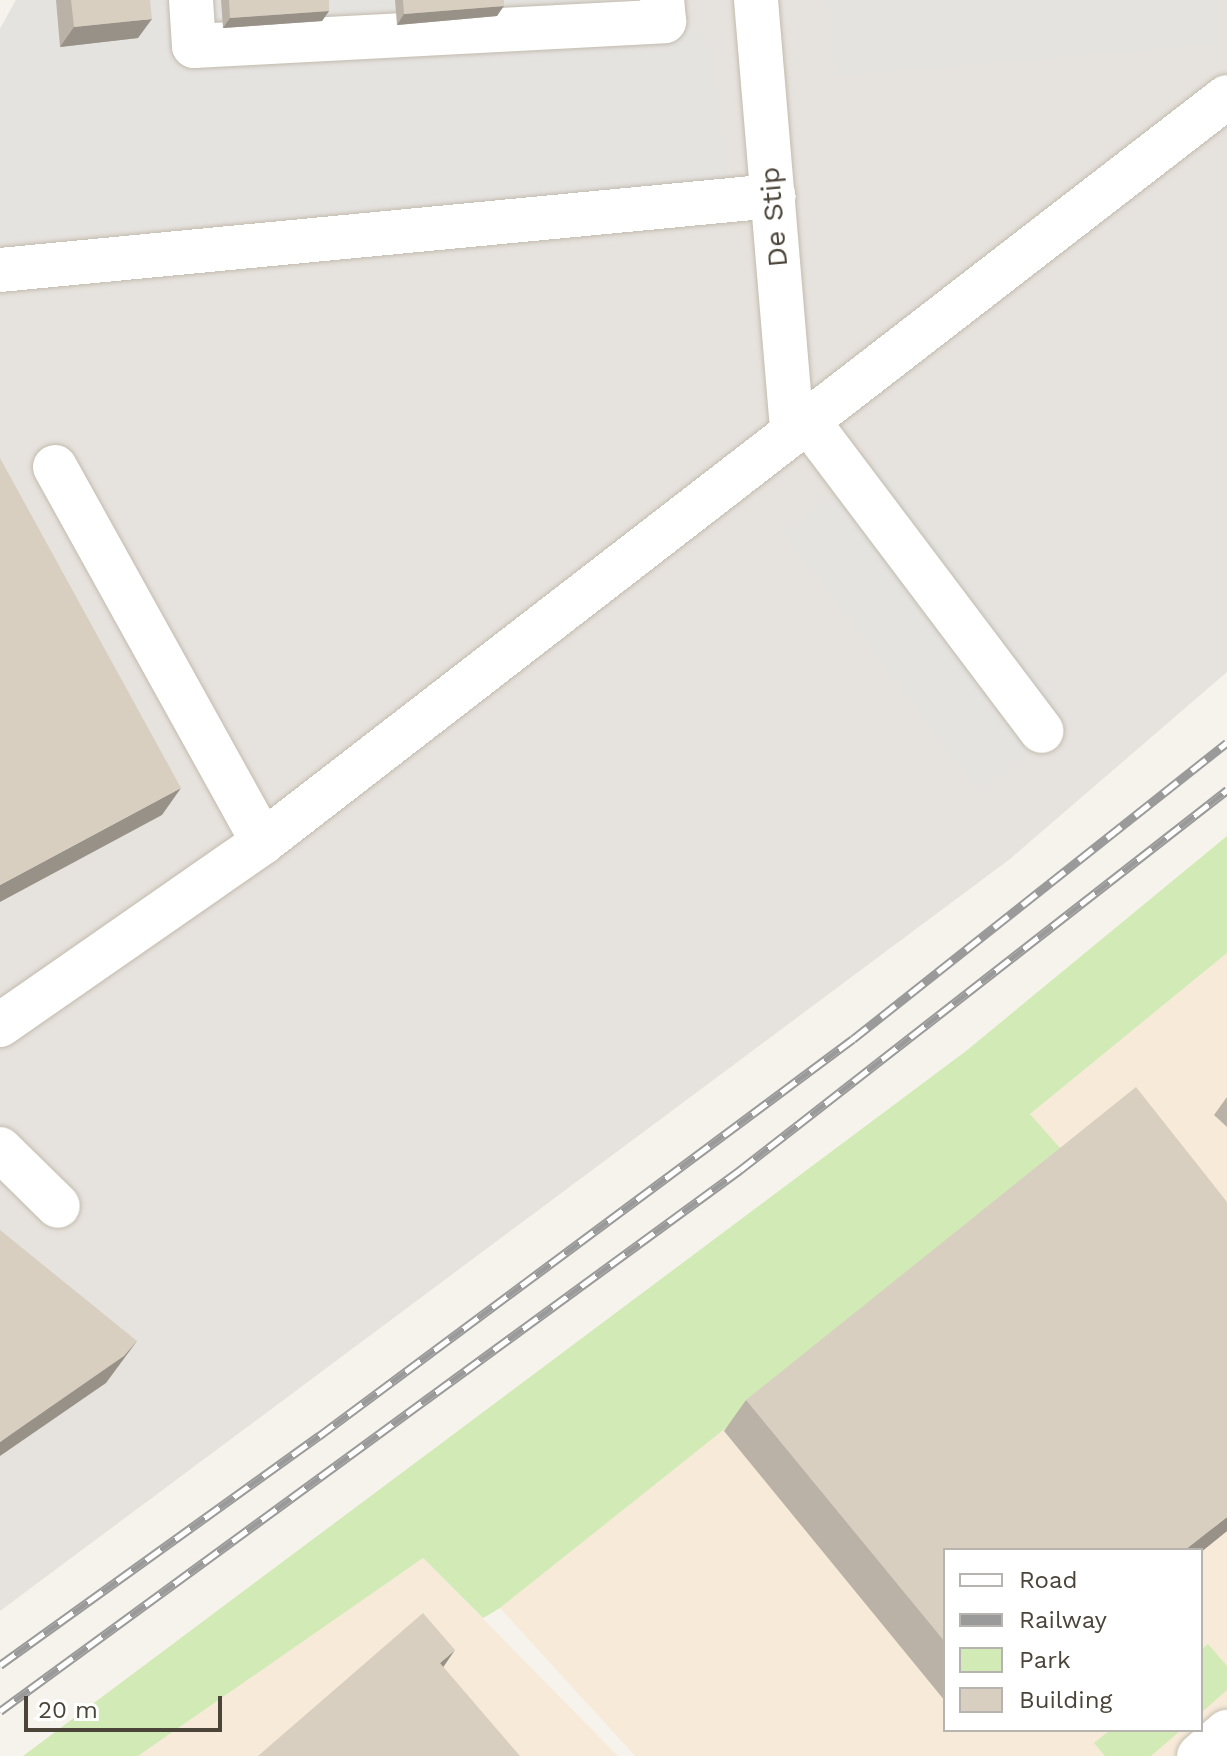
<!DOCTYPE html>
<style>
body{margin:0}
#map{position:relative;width:1227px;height:1756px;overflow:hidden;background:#f6f3ec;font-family:"Work Sans",sans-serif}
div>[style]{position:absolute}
.commercial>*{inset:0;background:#f7ead8}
.industrial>*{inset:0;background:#e6e2dd}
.green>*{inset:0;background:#d2eab5}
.parking>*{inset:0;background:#e5e3e0;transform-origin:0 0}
.roads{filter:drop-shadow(0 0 2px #c2bbae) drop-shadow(0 0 2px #c2bbae)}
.minor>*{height:44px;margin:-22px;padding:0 22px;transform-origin:22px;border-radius:22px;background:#fff}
.rail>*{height:9px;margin-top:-4.5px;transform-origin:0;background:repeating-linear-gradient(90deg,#fff 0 18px,#9a9a9a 0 36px);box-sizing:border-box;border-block:2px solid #9a9a9a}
.wall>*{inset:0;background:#bab2a6}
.shaded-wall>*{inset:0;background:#979187}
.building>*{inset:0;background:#d8cfc1}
span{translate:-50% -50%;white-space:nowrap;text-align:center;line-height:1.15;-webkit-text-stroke:6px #fff;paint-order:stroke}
.street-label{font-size:28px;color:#4b4439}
.legend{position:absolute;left:943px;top:1548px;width:260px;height:184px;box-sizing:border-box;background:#fff;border:2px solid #b7b4b0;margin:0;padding:10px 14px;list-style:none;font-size:24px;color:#4b4439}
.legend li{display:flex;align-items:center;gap:16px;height:40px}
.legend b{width:40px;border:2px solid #b7b4b0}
.scale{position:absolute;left:24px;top:1696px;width:198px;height:36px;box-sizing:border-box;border:4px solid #4b4439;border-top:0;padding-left:10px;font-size:24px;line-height:28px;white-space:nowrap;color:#4b4439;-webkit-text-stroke:6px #fff;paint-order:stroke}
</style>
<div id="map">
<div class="commercial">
<div style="clip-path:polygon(evenodd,1227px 953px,1227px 1756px,635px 1756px,500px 1608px,1066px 1156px,1030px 1114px,1227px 953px,945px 1550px,1201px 1550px,1201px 1730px,945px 1730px,945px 1550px)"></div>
<div style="clip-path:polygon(423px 1558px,618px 1756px,138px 1756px)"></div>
</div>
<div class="industrial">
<div style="clip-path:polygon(16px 0,1227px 0,1227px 672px,1010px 859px,0 1611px,0 29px)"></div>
</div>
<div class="green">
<div style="clip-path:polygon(1227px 836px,1227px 953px,1030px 1114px,1067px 1156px,500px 1608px,483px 1618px,423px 1558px,138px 1756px,23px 1756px,966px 1051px)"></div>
<div style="clip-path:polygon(1208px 1644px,1227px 1666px,1227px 1690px,1201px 1713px,1201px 1650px)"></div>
<div style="clip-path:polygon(1110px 1730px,1181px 1730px,1151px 1756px,1105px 1756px,1094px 1743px)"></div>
</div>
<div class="parking">
<div style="clip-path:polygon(16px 0,663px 0,715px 49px,726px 182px,0 242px,0 29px)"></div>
<div style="clip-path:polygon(828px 0,1215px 0,1219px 44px,834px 76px)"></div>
<div style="left:877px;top:464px;width:321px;height:116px;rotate:53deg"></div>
</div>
<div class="roads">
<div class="minor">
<div style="left:191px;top:0;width:46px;rotate:86.3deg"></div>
<div style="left:194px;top:46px;width:471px;rotate:-3deg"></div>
<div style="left:664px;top:21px;width:21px;rotate:-95deg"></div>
<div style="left:756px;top:0;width:434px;rotate:85.2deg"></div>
<div style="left:0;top:270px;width:777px;rotate:-5.47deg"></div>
<div style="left:808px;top:421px;width:388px;rotate:53deg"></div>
<div style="left:55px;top:467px;width:429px;rotate:61deg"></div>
<div style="left:0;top:1025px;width:320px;rotate:-34.8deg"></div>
<div style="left:263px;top:842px;width:1218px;rotate:-37.7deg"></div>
<div style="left:0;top:1149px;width:81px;rotate:44.5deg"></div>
<div style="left:1199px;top:1756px;width:37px;rotate:-41deg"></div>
</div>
</div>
<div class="rail">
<div style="left:0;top:1665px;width:393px;rotate:-35.7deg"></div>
<div style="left:319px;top:1436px;width:665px;rotate:-36.63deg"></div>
<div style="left:853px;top:1039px;width:477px;rotate:-38.4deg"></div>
<div style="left:0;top:1711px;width:917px;rotate:-36.17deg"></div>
<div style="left:740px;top:1170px;width:618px;rotate:-37.96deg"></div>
</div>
<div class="wall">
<div style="clip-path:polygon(56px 0,150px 0,138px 38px,60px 47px)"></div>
<div style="clip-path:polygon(221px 0,329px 0,329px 11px,322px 21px,223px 28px)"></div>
<div style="clip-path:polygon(395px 0,504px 0,497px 16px,397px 25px)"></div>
<div style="clip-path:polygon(1227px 1097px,1227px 1127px,1214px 1115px)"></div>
<div style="clip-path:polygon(746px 1400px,1227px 1531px,1201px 1552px,1201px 1550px,945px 1550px,945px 1701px,724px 1431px)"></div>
</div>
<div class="shaded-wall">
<div style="clip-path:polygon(504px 6px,497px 16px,397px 25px,404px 14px)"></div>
<div style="clip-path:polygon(329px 11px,322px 21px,223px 28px,230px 18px)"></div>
<div style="clip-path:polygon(152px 19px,138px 38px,60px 47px,74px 27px)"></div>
<div style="clip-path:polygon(181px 788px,162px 815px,0 902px,0 885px)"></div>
<div style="clip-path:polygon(137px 1341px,106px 1383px,0 1456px,0 1442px)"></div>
<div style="clip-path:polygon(1227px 1517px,1227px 1531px,1201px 1552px,1201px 1550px,1185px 1550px)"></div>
<div style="clip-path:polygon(455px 1650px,433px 1682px,440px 1663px)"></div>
</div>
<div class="building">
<div style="clip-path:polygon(71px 0,150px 0,152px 19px,74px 27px)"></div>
<div style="clip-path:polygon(229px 0,329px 0,329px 11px,230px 18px)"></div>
<div style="clip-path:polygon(403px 0,504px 0,504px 6px,404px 14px)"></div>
<div style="clip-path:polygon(0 458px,181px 788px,0 885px)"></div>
<div style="clip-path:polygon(1136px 1087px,1227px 1202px,1227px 1517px,1185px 1550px,945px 1550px,945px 1642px,746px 1400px)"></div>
<div style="clip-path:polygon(0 1230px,137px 1341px,124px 1356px,0 1442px)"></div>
<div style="clip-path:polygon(423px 1613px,455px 1650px,440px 1663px,520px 1756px,258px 1756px)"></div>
</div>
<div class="street-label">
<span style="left:774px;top:217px;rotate:-95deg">De Stip</span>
</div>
<ul class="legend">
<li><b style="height:10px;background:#fff"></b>Road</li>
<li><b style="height:10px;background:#9a9a9a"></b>Railway</li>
<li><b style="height:22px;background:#d2eab5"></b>Park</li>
<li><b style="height:22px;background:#d8cfc1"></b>Building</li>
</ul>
<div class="scale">20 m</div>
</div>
